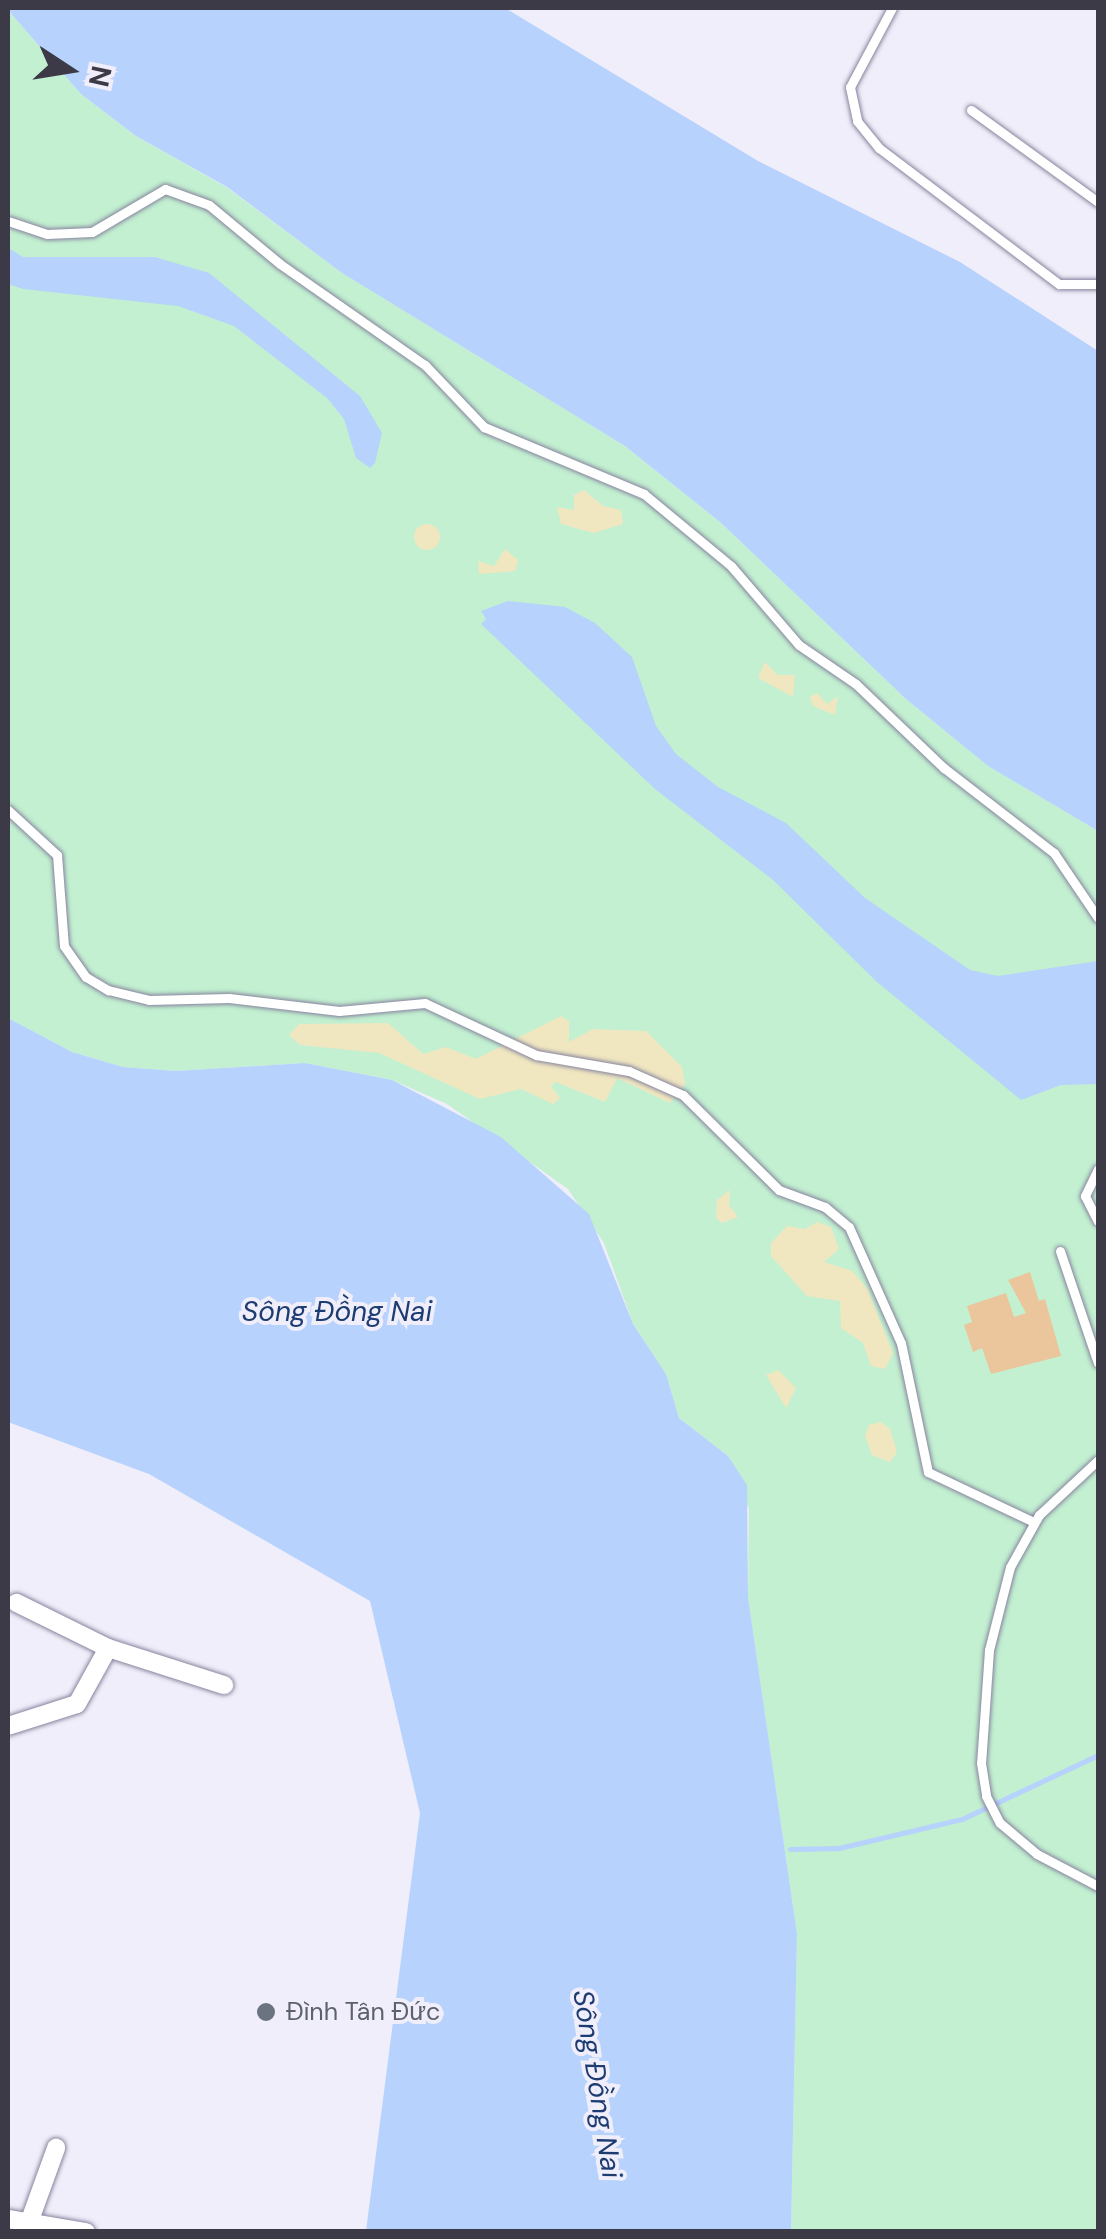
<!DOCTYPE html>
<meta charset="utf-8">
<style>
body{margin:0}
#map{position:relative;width:1106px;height:2239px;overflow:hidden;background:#f0eefa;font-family:"DM Sans",sans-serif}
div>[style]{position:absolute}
.green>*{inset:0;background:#c2f0d1}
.sand>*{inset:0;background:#f0e7c1}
.round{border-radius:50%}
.water>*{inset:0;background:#b6d2fd}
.stream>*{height:5px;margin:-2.5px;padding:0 2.5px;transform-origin:2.5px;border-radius:2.5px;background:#b6d2fd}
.building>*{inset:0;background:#ebc69d;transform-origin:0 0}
.roads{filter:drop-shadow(0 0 2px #88849f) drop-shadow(0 0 2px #88849f)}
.service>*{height:9px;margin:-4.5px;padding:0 4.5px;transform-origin:4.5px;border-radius:4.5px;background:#fff}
.minor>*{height:18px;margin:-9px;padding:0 9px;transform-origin:9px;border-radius:9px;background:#fff}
.dots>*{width:28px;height:28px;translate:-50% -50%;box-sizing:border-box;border:5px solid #f0eefa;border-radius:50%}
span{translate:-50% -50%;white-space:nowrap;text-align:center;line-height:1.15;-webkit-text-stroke:8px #f0eefa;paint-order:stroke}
.worship-label{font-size:25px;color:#5b616d}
.left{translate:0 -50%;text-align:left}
.water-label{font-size:28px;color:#1d3d72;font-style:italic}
.frame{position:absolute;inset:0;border:10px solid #3c3a46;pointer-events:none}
.north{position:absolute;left:20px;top:20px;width:100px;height:100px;-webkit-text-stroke:8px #f0eefa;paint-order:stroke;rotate:102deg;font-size:28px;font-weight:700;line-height:40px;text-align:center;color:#3c3a46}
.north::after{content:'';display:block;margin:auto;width:35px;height:45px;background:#3c3a46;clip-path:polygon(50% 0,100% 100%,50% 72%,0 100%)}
</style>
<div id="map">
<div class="green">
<div style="clip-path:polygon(8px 10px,81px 94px,136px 136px,226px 187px,342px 273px,625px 446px,720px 522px,906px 699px,988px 766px,1098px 831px,1098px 2231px,791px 2231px,797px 1934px,748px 1597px,749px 1509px,728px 1456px,679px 1418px,666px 1374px,633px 1324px,604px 1243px,568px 1189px,447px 1104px,392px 1080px,305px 1063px,176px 1071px,123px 1067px,72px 1052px,8px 1018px)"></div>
</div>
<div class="sand">
<div style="clip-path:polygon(584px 490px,603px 506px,621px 510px,623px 524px,594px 533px,561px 524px,557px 507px,574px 510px,574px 495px)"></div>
<div class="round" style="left:414px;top:524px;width:26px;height:26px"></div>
<div style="clip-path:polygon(505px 549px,518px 560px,515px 571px,479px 574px,478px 561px,494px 566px)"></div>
<div style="clip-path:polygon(765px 662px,778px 675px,795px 675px,793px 697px,758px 678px)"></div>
<div style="clip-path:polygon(817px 693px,827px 704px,838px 696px,835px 715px,813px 706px,810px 697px)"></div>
<div style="clip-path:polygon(561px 1016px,569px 1021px,569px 1042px,593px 1029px,646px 1031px,682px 1067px,685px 1084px,670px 1103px,617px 1078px,605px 1102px,556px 1082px,551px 1086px,560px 1098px,553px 1104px,521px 1089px,480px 1099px,379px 1053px,300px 1045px,289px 1035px,299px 1024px,388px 1023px,423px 1054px,446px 1047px,476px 1059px)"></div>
<div style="clip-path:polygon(730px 1190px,729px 1205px,738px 1217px,722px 1223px,716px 1218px,717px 1200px)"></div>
<div style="clip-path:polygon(817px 1222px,831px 1227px,839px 1249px,824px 1262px,852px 1271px,867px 1288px,893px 1353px,885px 1369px,871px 1366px,863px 1343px,841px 1328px,840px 1301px,807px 1296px,771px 1256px,771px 1243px,787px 1226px,805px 1229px)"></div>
<div style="clip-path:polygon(778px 1370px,796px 1388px,786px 1408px,766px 1375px)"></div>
<div style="clip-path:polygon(881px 1422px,890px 1429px,897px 1452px,890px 1462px,872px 1455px,865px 1436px,869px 1425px)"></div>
</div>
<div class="water">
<div style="clip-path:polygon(505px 8px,758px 161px,960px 262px,1098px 351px,1098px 831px,988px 766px,906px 699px,720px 522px,625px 446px,342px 273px,227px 187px,136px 136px,81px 94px,8px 10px)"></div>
<div style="clip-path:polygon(8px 248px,23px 257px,155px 257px,209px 273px,360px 396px,382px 433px,375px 463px,370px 468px,356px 458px,344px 419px,327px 398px,234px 326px,178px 306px,23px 289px,8px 284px)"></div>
<div style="clip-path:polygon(508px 601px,565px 607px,595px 623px,632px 657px,656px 726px,676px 754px,718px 787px,786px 823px,865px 898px,970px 970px,998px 976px,1098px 961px,1098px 1084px,1061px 1085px,1021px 1100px,877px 982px,773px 880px,655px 789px,481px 624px,486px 619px,481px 611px)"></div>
<div style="clip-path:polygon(8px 1018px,72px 1052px,123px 1067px,176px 1071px,305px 1063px,392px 1080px,501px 1137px,589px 1214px,633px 1324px,666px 1374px,679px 1418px,728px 1456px,747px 1485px,748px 1597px,797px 1934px,791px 2231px,366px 2231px,420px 1813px,370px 1601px,149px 1474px,8px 1422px)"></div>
</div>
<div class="stream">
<div style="left:790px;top:1849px;width:49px;rotate:-1.2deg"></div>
<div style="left:839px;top:1848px;width:126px;rotate:-13.3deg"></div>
<div style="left:962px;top:1819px;width:150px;rotate:-25.2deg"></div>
</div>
<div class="building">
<div style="clip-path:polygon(1030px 1272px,1039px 1301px,1045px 1299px,1061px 1356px,991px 1374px,982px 1348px,973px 1352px,964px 1325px,972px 1322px,967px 1306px,1006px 1293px,1014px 1317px,1026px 1313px,1008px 1280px)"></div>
<div style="left:256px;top:2002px;width:22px;height:18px;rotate:5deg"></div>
</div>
<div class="roads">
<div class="service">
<div style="left:892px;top:8px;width:89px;rotate:118deg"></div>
<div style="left:850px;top:87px;width:35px;rotate:78deg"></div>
<div style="left:857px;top:121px;width:35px;rotate:51deg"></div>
<div style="left:879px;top:148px;width:226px;rotate:37.1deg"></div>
<div style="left:1059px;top:284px;width:39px"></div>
<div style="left:971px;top:110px;width:157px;rotate:35.9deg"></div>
<div style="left:8px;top:221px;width:41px;rotate:18.4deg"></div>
<div style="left:47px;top:234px;width:45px;rotate:-2.5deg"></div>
<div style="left:92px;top:232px;width:85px;rotate:-30.5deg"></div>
<div style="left:165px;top:189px;width:47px;rotate:20deg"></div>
<div style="left:209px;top:205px;width:92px;rotate:39.7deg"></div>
<div style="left:280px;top:264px;width:177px;rotate:34.9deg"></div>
<div style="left:425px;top:365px;width:86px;rotate:46.4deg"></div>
<div style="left:484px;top:427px;width:173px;rotate:22.7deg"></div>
<div style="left:644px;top:494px;width:113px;rotate:39.6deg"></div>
<div style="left:731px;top:566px;width:104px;rotate:49.3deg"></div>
<div style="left:799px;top:645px;width:69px;rotate:34.4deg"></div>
<div style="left:856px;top:684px;width:122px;rotate:43.7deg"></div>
<div style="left:944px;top:768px;width:139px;rotate:37.7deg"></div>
<div style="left:1054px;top:853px;width:78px;rotate:55.9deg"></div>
<div style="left:8px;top:810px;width:67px;rotate:42.6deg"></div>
<div style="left:57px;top:855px;width:91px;rotate:85.6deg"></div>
<div style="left:64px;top:946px;width:38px;rotate:55deg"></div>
<div style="left:86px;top:977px;width:26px;rotate:31deg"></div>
<div style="left:108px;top:990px;width:42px;rotate:13.7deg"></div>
<div style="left:149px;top:1000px;width:80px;rotate:-1.4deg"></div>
<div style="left:229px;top:998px;width:111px;rotate:6.7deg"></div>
<div style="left:339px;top:1011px;width:86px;rotate:-5.3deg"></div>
<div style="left:425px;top:1003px;width:123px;rotate:25.1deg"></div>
<div style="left:536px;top:1055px;width:94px;rotate:9.8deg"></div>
<div style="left:629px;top:1071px;width:59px;rotate:24deg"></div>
<div style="left:683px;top:1095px;width:135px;rotate:44.7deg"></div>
<div style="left:779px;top:1190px;width:49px;rotate:20.3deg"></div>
<div style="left:825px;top:1207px;width:31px;rotate:40deg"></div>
<div style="left:849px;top:1227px;width:127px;rotate:65.9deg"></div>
<div style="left:901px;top:1343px;width:132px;rotate:78.2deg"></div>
<div style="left:928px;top:1472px;width:117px;rotate:25.3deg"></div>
<div style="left:1098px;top:1169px;width:30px;rotate:116deg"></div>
<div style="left:1085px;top:1196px;width:28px;rotate:63deg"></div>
<div style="left:1060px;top:1251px;width:118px;rotate:71.3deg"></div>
<div style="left:1098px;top:1460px;width:81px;rotate:137deg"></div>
<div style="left:1039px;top:1515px;width:60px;rotate:119.1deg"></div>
<div style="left:1010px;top:1567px;width:86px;rotate:104.2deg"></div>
<div style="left:989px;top:1650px;width:113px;rotate:94deg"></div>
<div style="left:981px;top:1763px;width:33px;rotate:81deg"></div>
<div style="left:986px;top:1796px;width:30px;rotate:63deg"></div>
<div style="left:1000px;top:1823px;width:48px;rotate:40deg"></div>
<div style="left:1037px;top:1854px;width:69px;rotate:27.7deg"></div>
</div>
<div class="minor">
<div style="left:108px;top:1648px;width:122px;rotate:17.7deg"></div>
<div style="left:8px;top:1726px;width:72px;rotate:-17.7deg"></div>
<div style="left:77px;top:1704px;width:64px;rotate:-61deg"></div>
<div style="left:108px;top:1648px;width:102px;rotate:-153.7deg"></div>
<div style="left:8px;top:2219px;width:79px;rotate:9.5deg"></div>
<div style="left:30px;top:2220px;width:77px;rotate:-70.1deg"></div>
</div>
</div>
<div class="dots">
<div style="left:266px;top:2012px;background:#6b7280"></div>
</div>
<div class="worship-label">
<span class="left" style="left:286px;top:2012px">Đình Tân Đức</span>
</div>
<div class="water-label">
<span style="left:337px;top:1312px">Sông Đồng Nai</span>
<span style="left:597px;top:2084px;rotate:81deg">Sông Đồng Nai</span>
</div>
<div class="frame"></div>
<div class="north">N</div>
</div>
